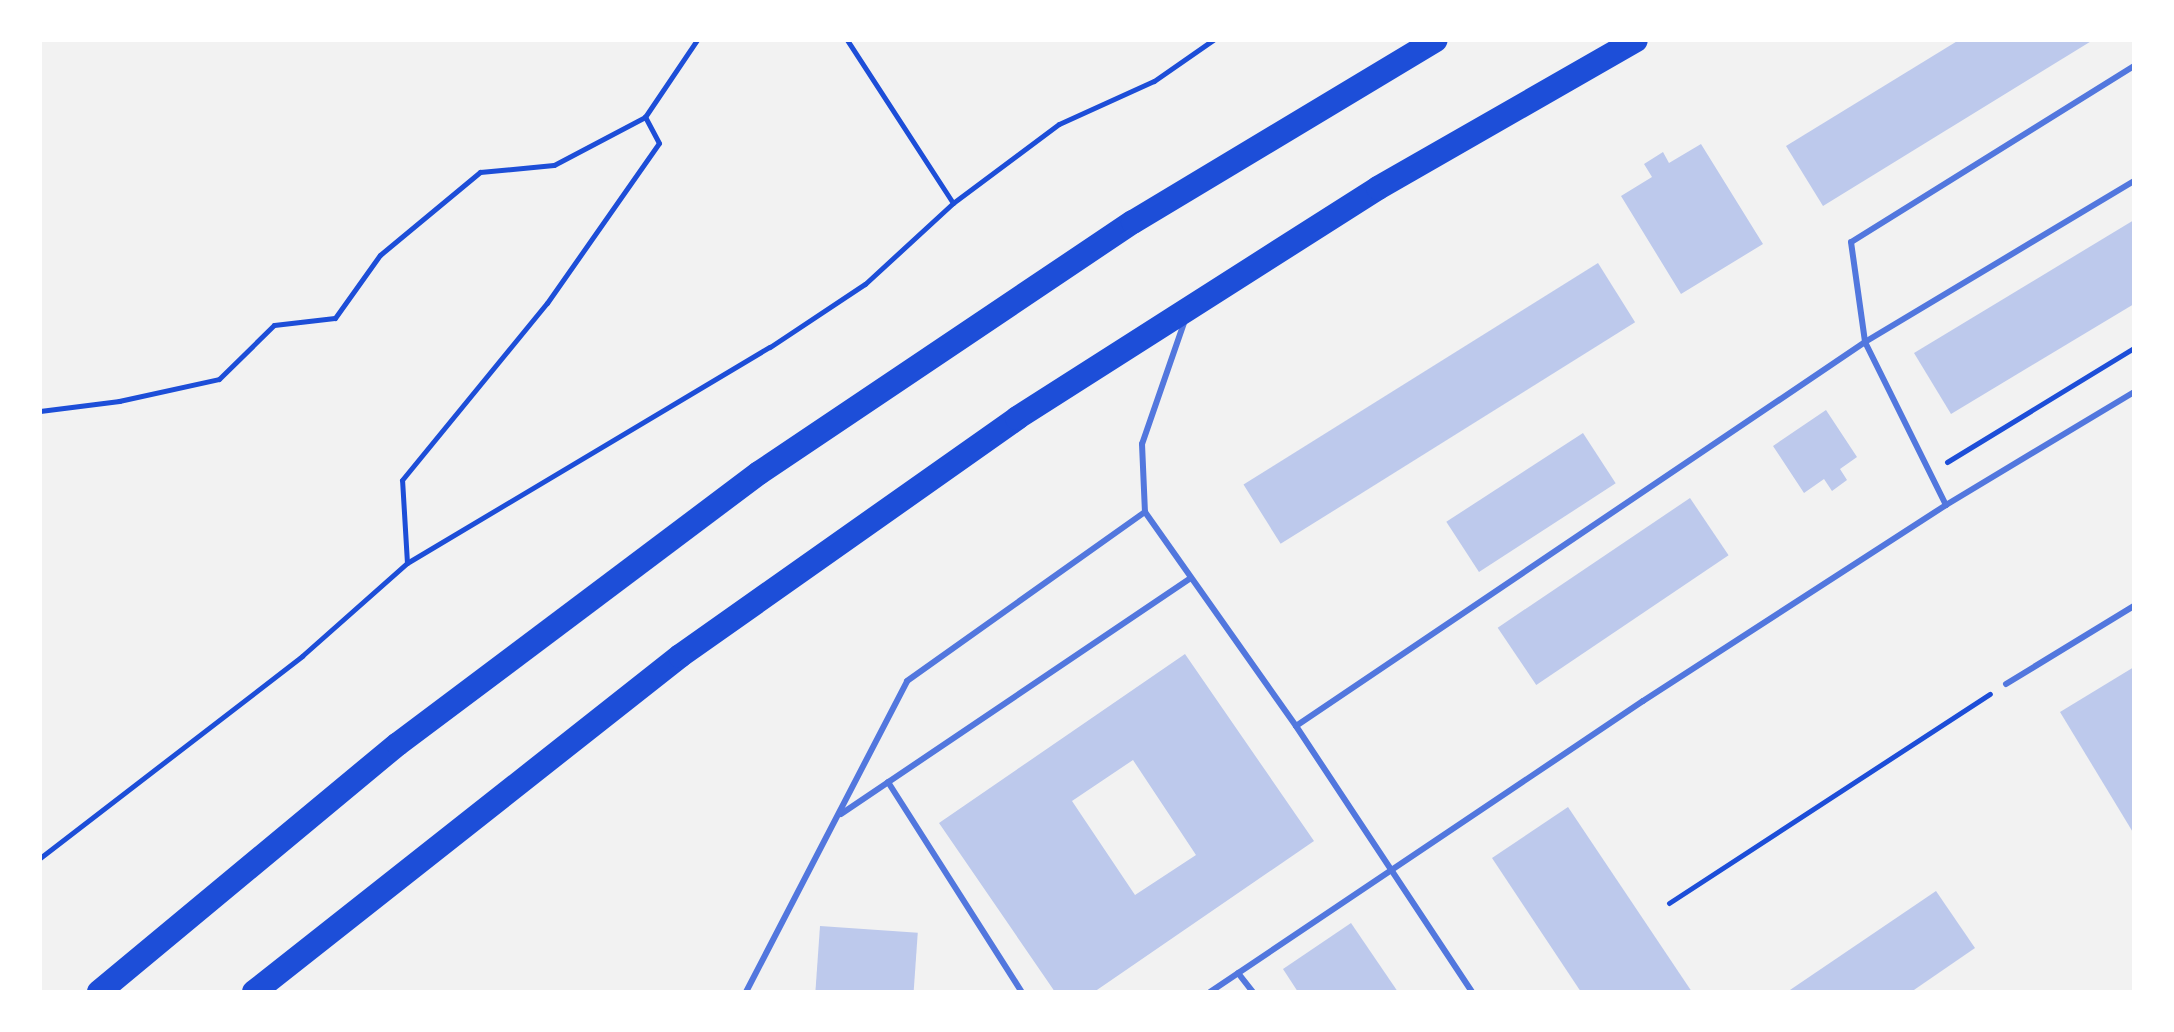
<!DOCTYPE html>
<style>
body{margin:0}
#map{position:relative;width:2174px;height:1032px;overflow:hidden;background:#f2f2f2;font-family:Figtree,sans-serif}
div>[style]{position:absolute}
.building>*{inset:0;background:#bdc9ec;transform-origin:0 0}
.path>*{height:5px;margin:-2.5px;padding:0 2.5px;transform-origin:2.5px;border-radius:2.5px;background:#1d4ed8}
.service>*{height:6px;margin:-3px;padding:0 3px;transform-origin:3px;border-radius:3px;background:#5277de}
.motorway>*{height:24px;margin:-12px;padding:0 12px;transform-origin:12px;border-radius:12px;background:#1d4ed8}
span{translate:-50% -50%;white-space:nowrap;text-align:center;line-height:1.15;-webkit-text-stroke:8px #fff;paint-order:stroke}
.frame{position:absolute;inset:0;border:42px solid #fff;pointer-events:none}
</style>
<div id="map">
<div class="building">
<div style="clip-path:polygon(1959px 40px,2093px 40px,1823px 206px,1786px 146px)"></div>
<div style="clip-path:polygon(1701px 144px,1763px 244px,1681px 294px,1621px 196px,1652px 177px,1644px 164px,1663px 152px,1669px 163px)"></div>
<div style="clip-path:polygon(2134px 220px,2134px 304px,1951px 414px,1914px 353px)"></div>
<div style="left:1598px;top:263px;width:70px;height:418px;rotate:58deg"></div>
<div style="clip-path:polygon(1826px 410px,1857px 457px,1840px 469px,1847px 480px,1832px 491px,1824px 479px,1804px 493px,1773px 446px)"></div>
<div style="left:1583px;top:433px;width:60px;height:163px;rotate:57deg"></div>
<div style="left:1690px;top:498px;width:69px;height:232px;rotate:56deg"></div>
<div style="clip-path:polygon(evenodd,1185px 654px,1314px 841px,1094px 992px,1055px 992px,939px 823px,1185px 654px,1133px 760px,1196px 855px,1135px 895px,1072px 801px,1133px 760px)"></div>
<div style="clip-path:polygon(2134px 667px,2134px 834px,2060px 712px)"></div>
<div style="clip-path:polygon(1568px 807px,1692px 992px,1581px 992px,1492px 858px)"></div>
<div style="clip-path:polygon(1936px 891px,1975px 948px,1911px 992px,1787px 992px)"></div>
<div style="clip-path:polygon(1351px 923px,1398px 992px,1298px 992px,1283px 969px)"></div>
<div style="left:820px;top:926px;width:98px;height:66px;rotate:4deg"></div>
</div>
<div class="path">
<div style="left:953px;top:203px;width:132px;rotate:-36.7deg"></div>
<div style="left:1059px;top:124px;width:104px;rotate:-24.4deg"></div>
<div style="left:1154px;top:81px;width:72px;rotate:-34.8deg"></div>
<div style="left:40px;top:411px;width:80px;rotate:-7.2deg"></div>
<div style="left:119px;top:401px;width:102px;rotate:-12.4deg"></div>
<div style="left:219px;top:379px;width:77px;rotate:-44.5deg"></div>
<div style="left:274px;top:325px;width:61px;rotate:-6.5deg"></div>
<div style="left:335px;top:318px;width:77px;rotate:-54.5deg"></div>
<div style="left:380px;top:255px;width:130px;rotate:-39.7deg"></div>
<div style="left:480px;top:172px;width:74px;rotate:-5.4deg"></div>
<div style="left:554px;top:165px;width:103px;rotate:-27.8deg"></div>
<div style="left:1947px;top:462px;width:219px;rotate:-31.4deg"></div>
<div style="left:407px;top:563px;width:83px;rotate:-93.4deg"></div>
<div style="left:402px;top:480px;width:229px;rotate:-50.7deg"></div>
<div style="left:547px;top:303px;width:195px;rotate:-55deg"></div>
<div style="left:659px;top:143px;width:30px;rotate:-118deg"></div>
<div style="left:645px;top:117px;width:93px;rotate:-56deg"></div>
<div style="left:40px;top:858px;width:331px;rotate:-37.6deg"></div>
<div style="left:302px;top:656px;width:140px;rotate:-41.5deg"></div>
<div style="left:407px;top:563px;width:422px;rotate:-30.8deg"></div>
<div style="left:770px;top:347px;width:114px;rotate:-33.6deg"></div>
<div style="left:865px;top:284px;width:120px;rotate:-42.6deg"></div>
<div style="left:953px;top:203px;width:194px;rotate:-123deg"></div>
<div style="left:1669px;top:903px;width:383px;rotate:-33.1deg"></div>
</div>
<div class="service">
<div style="left:2134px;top:66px;width:333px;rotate:148.1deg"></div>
<div style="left:1851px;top:242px;width:101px;rotate:82deg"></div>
<div style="left:1865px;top:342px;width:313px;rotate:-30.9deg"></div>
<div style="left:1185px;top:320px;width:131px;rotate:109.1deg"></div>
<div style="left:1142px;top:444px;width:68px;rotate:87.5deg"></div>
<div style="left:1145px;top:512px;width:262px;rotate:54.8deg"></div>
<div style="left:1296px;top:726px;width:319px;rotate:56.5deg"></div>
<div style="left:2006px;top:684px;width:150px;rotate:-31.4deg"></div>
<div style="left:1296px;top:726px;width:686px;rotate:-34.01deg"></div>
<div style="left:1865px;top:342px;width:182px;rotate:63.6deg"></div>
<div style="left:888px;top:782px;width:249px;rotate:57.5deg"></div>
<div style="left:841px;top:814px;width:421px;rotate:-34deg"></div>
<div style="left:1238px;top:973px;width:24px;rotate:52deg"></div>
<div style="left:746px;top:992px;width:350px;rotate:-62.6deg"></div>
<div style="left:907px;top:681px;width:292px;rotate:-35.4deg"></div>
<div style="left:1210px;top:992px;width:522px;rotate:-33.9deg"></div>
<div style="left:1643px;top:701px;width:361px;rotate:-32.9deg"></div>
<div style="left:1946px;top:505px;width:219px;rotate:-31deg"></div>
</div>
<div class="motorway">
<div style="left:99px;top:992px;width:388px;rotate:-39.7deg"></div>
<div style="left:398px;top:744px;width:451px;rotate:-36.9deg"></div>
<div style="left:759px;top:473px;width:450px;rotate:-33.9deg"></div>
<div style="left:1133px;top:222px;width:353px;rotate:-31deg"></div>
<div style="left:254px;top:992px;width:543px;rotate:-38.26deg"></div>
<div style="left:680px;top:656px;width:413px;rotate:-35.2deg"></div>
<div style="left:1017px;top:418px;width:428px;rotate:-32.5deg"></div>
<div style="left:1378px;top:188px;width:297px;rotate:-29.8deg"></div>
</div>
<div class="frame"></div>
</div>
